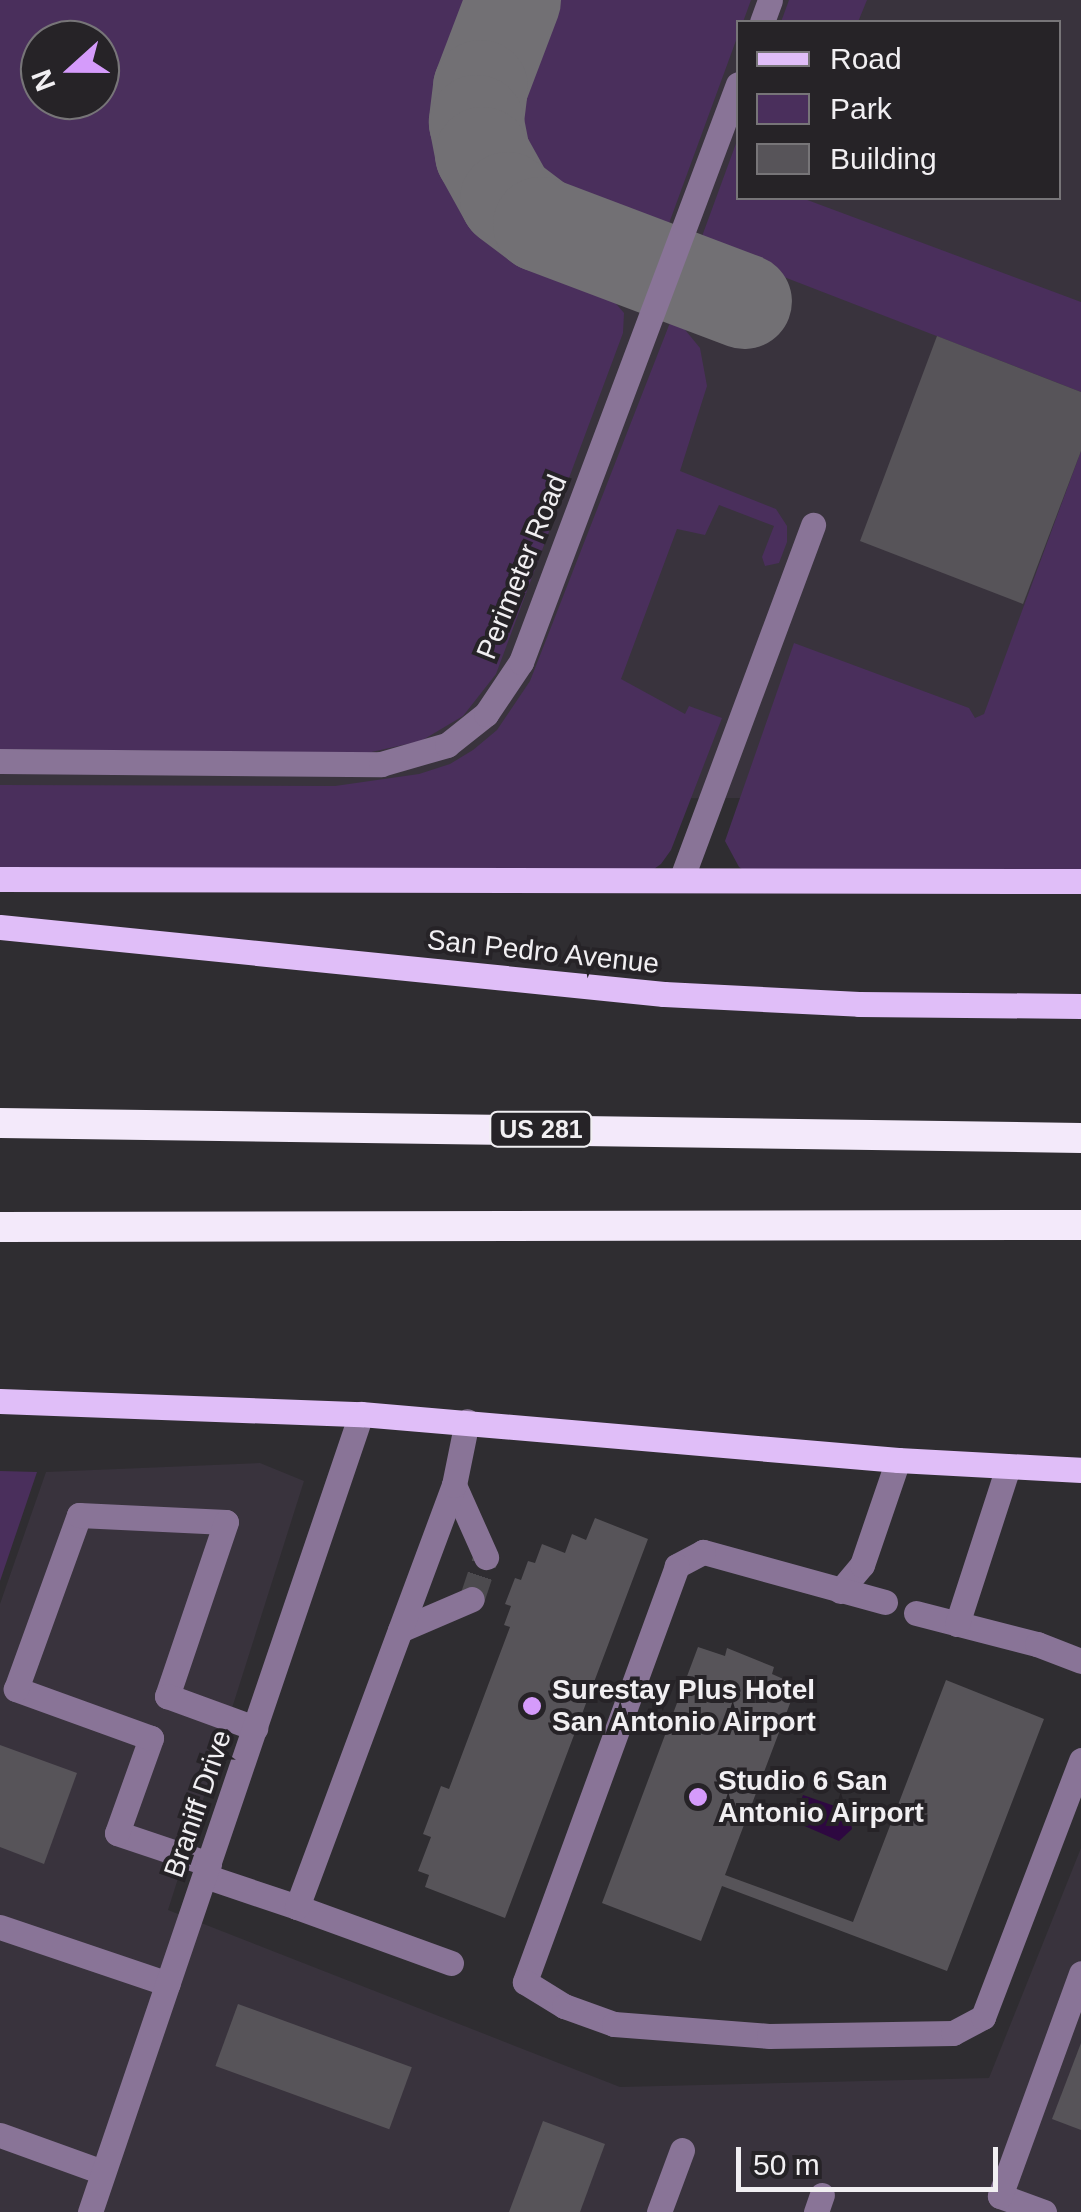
<!DOCTYPE html>
<style>
body{margin:0}
#map{position:relative;width:1081px;height:2212px;overflow:hidden;background:#2f2d31;font-family:Helvetica,sans-serif}
div>[style]{position:absolute}
.built>*{inset:0;background:#39333d}
.green>*{inset:0;background:#4a2f5c}
.water>*{inset:0;background:#2e0841}
.taxiway>*{height:95px;margin:-47.5px;padding:0 47.5px;transform-origin:47.5px;border-radius:47.5px;background:#727074}
.building>*{inset:0;background:#575459;transform-origin:0 0}
.minor-tunnel>*{height:25px;margin-top:-12.5px;transform-origin:0;background:repeating-linear-gradient(90deg,#4c4a4e 0 25px,transparent 0 37px)}
.minor>*{height:25px;margin:-12.5px;padding:0 12.5px;transform-origin:12.5px;border-radius:12.5px;background:#897497}
.major>*{height:25px;margin:-12.5px;padding:0 12.5px;transform-origin:12.5px;border-radius:12.5px;background:#e0bef8}
.highway>*{height:30px;margin:-15px;padding:0 15px;transform-origin:15px;border-radius:15px;background:#f3e9fa}
.dots>*{width:28px;height:28px;translate:-50% -50%;box-sizing:border-box;border:5px solid #262327;border-radius:50%}
span{translate:-50% -50%;white-space:nowrap;text-align:center;line-height:1.15;-webkit-text-stroke:8px #262327;paint-order:stroke}
.shield-label span{padding:2px 8px;background:#262327;border:2px solid;border-radius:8px;-webkit-text-stroke-width:0}
.shield-label{font-size:25px;color:#f1eff2;font-weight:700}
.street-label{font-size:28px;color:#f1eff2}
.poi-label{font-size:28px;color:#f1eff2;font-weight:700}
.left{translate:0 -50%;text-align:left}
.legend{position:absolute;left:736px;top:20px;width:325px;height:180px;box-sizing:border-box;background:#262327;border:2px solid #777578;margin:0;padding:12px 18px;list-style:none;font-size:30px;color:#f1eff2}
.legend li{display:flex;align-items:center;gap:20px;height:50px}
.legend b{width:50px;border:2px solid #777578}
.north{position:absolute;left:20px;top:20px;width:100px;height:100px;box-sizing:border-box;background:#262327;border:2px solid #777578;border-radius:50%;rotate:249deg;font-size:28px;font-weight:700;line-height:40px;text-align:center;color:#f1eff2}
.north::after{content:'';display:block;margin:auto;width:35px;height:45px;background:#d59bfb;clip-path:polygon(50% 0,100% 100%,50% 72%,0 100%)}
.scale{position:absolute;left:736px;top:2147px;width:262px;height:45px;box-sizing:border-box;border:5px solid #f1eff2;border-top:0;padding-left:12px;font-size:30px;line-height:35px;white-space:nowrap;color:#f1eff2;-webkit-text-stroke:8px #262327;paint-order:stroke}
</style>
<div id="map">
<div class="built">
<div style="clip-path:polygon(evenodd,0 0,1081px 0,1081px 797px,0 800px,0 0,738px 22px,1058px 22px,1058px 198px,738px 198px,738px 22px,0 0,40px 40px,100px 40px,100px 100px,40px 100px,40px 40px)"></div>
<div style="clip-path:polygon(260px 1463px,304px 1481px,168px 1910px,620px 2087px,989px 2078px,1081px 1848px,1081px 2212px,0 2212px,0 1604px,46px 1472px)"></div>
</div>
<div class="green">
<div style="clip-path:polygon(evenodd,0 0,478px 0,451px 72px,443px 115px,449px 158px,469px 204px,503px 244px,543px 266px,600px 285px,624px 313px,623px 333px,496px 674px,463px 716px,421px 741px,367px 753px,0 749px,0 0,40px 40px,100px 40px,100px 100px,40px 100px,40px 40px)"></div>
<div style="clip-path:polygon(550px 0,751px 0,743px 22px,738px 22px,738px 35px,664px 237px,553px 195px,537px 184px,517px 155px,509px 109px)"></div>
<div style="clip-path:polygon(789px 0,867px 0,858px 22px,781px 22px)"></div>
<div style="clip-path:polygon(738px 138px,738px 198px,802px 198px,1081px 302px,1081px 392px,758px 267px,697px 250px)"></div>
<div style="clip-path:polygon(673px 315px,700px 348px,707px 386px,680px 471px,776px 509px,787px 526px,787px 542px,779px 563px,765px 566px,762px 557px,774px 526px,719px 505px,705px 535px,677px 529px,621px 679px,685px 714px,689px 706px,722px 718px,671px 850px,661px 864px,654px 869px,0 868px,0 785px,335px 786px,419px 774px,450px 764px,473px 750px,497px 730px,530px 681px)"></div>
<div style="clip-path:polygon(1081px 451px,1081px 871px,748px 873px,739px 867px,725px 841px,794px 643px,969px 708px,975px 718px,984px 714px)"></div>
<div style="clip-path:polygon(0 1471px,37px 1472px,0 1581px)"></div>
</div>
<div class="water">
<div style="clip-path:polygon(803px 1795px,849px 1811px,852px 1829px,839px 1841px,793px 1821px)"></div>
</div>
<div class="taxiway">
<div style="left:513px;top:0;width:93px;rotate:110.8deg"></div>
<div style="left:480px;top:87px;width:35px;rotate:97deg"></div>
<div style="left:476px;top:122px;width:33px;rotate:79deg"></div>
<div style="left:482px;top:154px;width:51px;rotate:60.9deg"></div>
<div style="left:507px;top:199px;width:41px;rotate:37.1deg"></div>
<div style="left:540px;top:224px;width:218px;rotate:20.7deg"></div>
</div>
<div class="building">
<div style="clip-path:polygon(937px 336px,1081px 392px,1081px 451px,1023px 604px,860px 541px)"></div>
<div style="clip-path:polygon(595px 1518px,648px 1539px,505px 1918px,425px 1887px,429px 1875px,418px 1871px,431px 1837px,423px 1834px,441px 1786px,449px 1789px,510px 1627px,504px 1625px,511px 1606px,505px 1604px,515px 1578px,521px 1580px,528px 1561px,535px 1563px,542px 1544px,565px 1553px,572px 1534px,586px 1540px)"></div>
<div style="clip-path:polygon(698px 1647px,725px 1656px,727px 1648px,774px 1667px,772px 1674px,797px 1685px,725px 1875px,853px 1922px,946px 1680px,1044px 1719px,947px 1971px,722px 1886px,701px 1941px,602px 1903px)"></div>
<div style="clip-path:polygon(0 1745px,77px 1773px,44px 1864px,0 1847px)"></div>
<div style="left:238px;top:2004px;width:185px;height:66px;rotate:20deg"></div>
<div style="clip-path:polygon(1081px 2043px,1081px 2130px,1052px 2119px)"></div>
<div style="clip-path:polygon(543px 2121px,605px 2144px,580px 2212px,509px 2212px)"></div>
</div>
<div class="minor-tunnel">
<div style="left:472px;top:1599px;width:44px;rotate:-71.6deg"></div>
</div>
<div class="minor">
<div style="left:762px;top:22px;width:23px;rotate:-70deg"></div>
<div style="left:0;top:761px;width:381px;rotate:0.5deg"></div>
<div style="left:381px;top:764px;width:69px;rotate:-16.1deg"></div>
<div style="left:447px;top:745px;width:50px;rotate:-38.5deg"></div>
<div style="left:486px;top:714px;width:63px;rotate:-56.1deg"></div>
<div style="left:521px;top:662px;width:617px;rotate:-69.42deg"></div>
<div style="left:681px;top:880px;width:379px;rotate:-69.6deg"></div>
<div style="left:454px;top:1485px;width:79px;rotate:66deg"></div>
<div style="left:840px;top:1591px;width:34px;rotate:-50deg"></div>
<div style="left:862px;top:1565px;width:111px;rotate:-71.1deg"></div>
<div style="left:885px;top:1602px;width:189px;rotate:-164.6deg"></div>
<div style="left:703px;top:1552px;width:30px;rotate:152deg"></div>
<div style="left:677px;top:1566px;width:443px;rotate:110.1deg"></div>
<div style="left:525px;top:1982px;width:46px;rotate:31.6deg"></div>
<div style="left:564px;top:2006px;width:53px;rotate:19.8deg"></div>
<div style="left:614px;top:2024px;width:155px;rotate:4.4deg"></div>
<div style="left:769px;top:2036px;width:184px;rotate:-0.9deg"></div>
<div style="left:953px;top:2033px;width:34px;rotate:-28deg"></div>
<div style="left:983px;top:2017px;width:275px;rotate:-69.1deg"></div>
<div style="left:916px;top:1613px;width:125px;rotate:14.4deg"></div>
<div style="left:1037px;top:1644px;width:47px;rotate:21.1deg"></div>
<div style="left:957px;top:1624px;width:165px;rotate:-72deg"></div>
<div style="left:400px;top:1630px;width:78px;rotate:-23.3deg"></div>
<div style="left:209px;top:1864px;width:97px;rotate:-161.4deg"></div>
<div style="left:117px;top:1833px;width:101px;rotate:-70.3deg"></div>
<div style="left:151px;top:1738px;width:144px;rotate:-160.1deg"></div>
<div style="left:16px;top:1689px;width:185px;rotate:-70.1deg"></div>
<div style="left:79px;top:1515px;width:147px;rotate:2.7deg"></div>
<div style="left:226px;top:1522px;width:184px;rotate:108.7deg"></div>
<div style="left:167px;top:1696px;width:94px;rotate:20deg"></div>
<div style="left:205px;top:1876px;width:97px;rotate:18.6deg"></div>
<div style="left:0;top:1927px;width:177px;rotate:18.7deg"></div>
<div style="left:451px;top:1963px;width:164px;rotate:-160deg"></div>
<div style="left:297px;top:1907px;width:450px;rotate:-69.6deg"></div>
<div style="left:454px;top:1485px;width:65px;rotate:-78.5deg"></div>
<div style="left:0;top:2135px;width:109px;rotate:19.8deg"></div>
<div style="left:90px;top:2212px;width:843px;rotate:-71.24deg"></div>
<div style="left:659px;top:2212px;width:66px;rotate:-69.6deg"></div>
<div style="left:816px;top:2212px;width:18px;rotate:-71deg"></div>
<div style="left:1044px;top:2212px;width:47px;rotate:-160deg"></div>
<div style="left:1000px;top:2196px;width:237px;rotate:-70deg"></div>
</div>
<div class="major">
<div style="left:0;top:879px;width:1081px;rotate:0.11deg"></div>
<div style="left:0;top:927px;width:667px;rotate:5.76deg"></div>
<div style="left:664px;top:994px;width:195px;rotate:2.9deg"></div>
<div style="left:859px;top:1004px;width:222px;rotate:0.5deg"></div>
<div style="left:0;top:1401px;width:361px;rotate:2.1deg"></div>
<div style="left:361px;top:1414px;width:539px;rotate:4.9deg"></div>
<div style="left:898px;top:1460px;width:183px;rotate:3.1deg"></div>
</div>
<div class="highway">
<div style="left:0;top:1123px;width:1081px;rotate:0.79deg"></div>
<div style="left:0;top:1227px;width:1081px;rotate:-0.11deg"></div>
</div>
<div class="dots">
<div style="left:532px;top:1706px;background:#d59bfb"></div>
<div style="left:698px;top:1797px;background:#d59bfb"></div>
</div>
<div class="shield-label">
<span style="left:541px;top:1129px">US 281</span>
</div>
<div class="street-label">
<span style="left:522px;top:567px;rotate:-68deg">Perimeter Road</span>
<span style="left:543px;top:952px;rotate:6deg">San Pedro Avenue</span>
<span style="left:198px;top:1804px;rotate:-71deg">Braniff Drive</span>
</div>
<div class="poi-label">
<span class="left" style="left:552px;top:1706px">Surestay Plus Hotel<br>San Antonio Airport</span>
<span class="left" style="left:718px;top:1797px">Studio 6 San<br>Antonio Airport</span>
</div>
<ul class="legend">
<li><b style="height:12px;background:#e0bef8"></b>Road</li>
<li><b style="height:28px;background:#4a2f5c"></b>Park</li>
<li><b style="height:28px;background:#575459"></b>Building</li>
</ul>
<div class="north">N</div>
<div class="scale">50 m</div>
</div>
